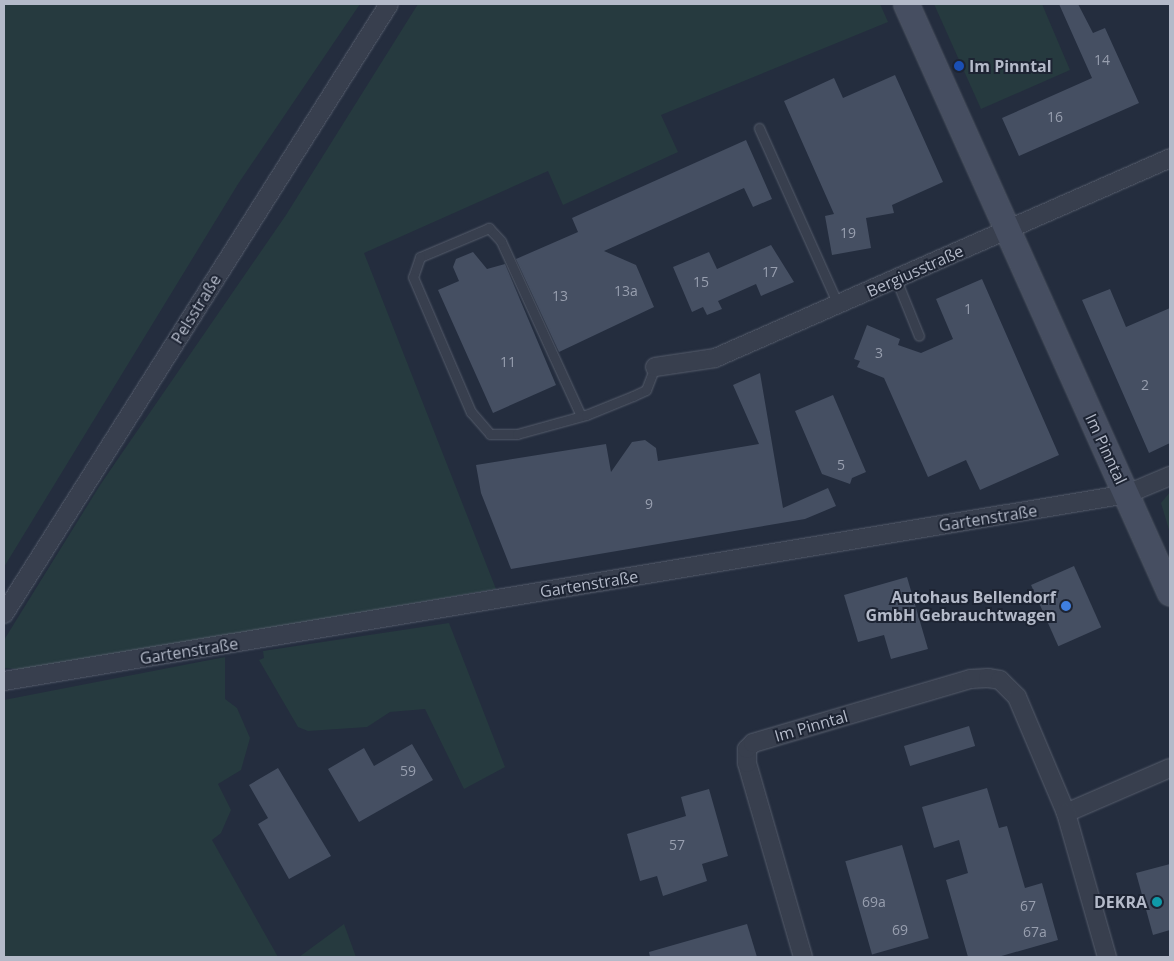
<!DOCTYPE html>
<meta charset="utf-8">
<style>
body{margin:0}
#map{position:relative;width:1174px;height:961px;overflow:hidden;background:#242d3e;font-family:"Open Sans",sans-serif}
div>[style]{position:absolute}
.green>*{inset:0;background:#263a3f}
.building>*{inset:0;background:#454f62;transform-origin:0 0}
.roads{filter:drop-shadow(0 0 1px #565d6c) drop-shadow(0 0 1px #565d6c)}
.service>*{height:9px;margin:-4.5px;padding:0 4.5px;transform-origin:4.5px;border-radius:4.5px;background:#383f4e}
.minor>*{height:18px;margin:-9px;padding:0 9px;transform-origin:9px;border-radius:9px;background:#383f4e}
.secondary>*{height:25px;margin:-12.5px;padding:0 12.5px;transform-origin:12.5px;border-radius:12.5px;background:#464e61}
.dots>*{width:14px;height:14px;translate:-50% -50%;box-sizing:border-box;border:2px solid #1d2433;border-radius:50%}
span{translate:-50% -50%;white-space:nowrap;text-align:center;line-height:1.15;-webkit-text-stroke:4px #1d2433;paint-order:stroke}
.number-label{font-size:14px;color:#989faf}
.number-label span{-webkit-text-stroke-width:0}
.poi-label{font-size:16px;color:#b4bac9;font-weight:700}
.left{translate:0 -50%;text-align:left}
.right{translate:-100% -50%;text-align:right}
.street-label{font-size:16px;color:#b4bac9}
.frame{position:absolute;inset:0;border:5px solid #b4bac9;pointer-events:none}
</style>
<div id="map">
<div class="green">
<div style="clip-path:polygon(4px 4px,360px 4px,238px 184px,4px 567px)"></div>
<div style="clip-path:polygon(418px 4px,880px 4px,888px 22px,661px 115px,678px 152px,563px 205px,548px 171px,364px 253px,496px 589px,33px 670px,4px 668px,4px 640px,100px 485px,286px 215px)"></div>
<div style="clip-path:polygon(934px 4px,1042px 4px,1070px 70px,981px 109px)"></div>
<div style="clip-path:polygon(1170px 492px,1170px 533px,1161px 503px)"></div>
<div style="clip-path:polygon(449px 623px,505px 767px,464px 789px,425px 709px,390px 712px,367px 727px,308px 731px,298px 727px,259px 660px,264px 658px,263px 651px)"></div>
<div style="clip-path:polygon(225px 657px,225px 699px,237px 708px,250px 738px,241px 770px,218px 784px,231px 810px,221px 833px,212px 840px,278px 957px,4px 957px,4px 700px)"></div>
<div style="clip-path:polygon(344px 924px,356px 957px,299px 957px)"></div>
</div>
<div class="building">
<div style="clip-path:polygon(1059px 4px,1078px 4px,1093px 33px,1105px 28px,1139px 103px,1019px 156px,1002px 118px,1092px 78px)"></div>
<div style="clip-path:polygon(895px 75px,943px 182px,892px 205px,894px 213px,866px 218px,871px 248px,832px 255px,825px 216px,834px 214px,784px 101px,834px 78px,843px 98px)"></div>
<div style="clip-path:polygon(746px 140px,772px 199px,753px 207px,744px 188px,604px 251px,636px 265px,654px 307px,559px 352px,516px 259px,578px 232px,572px 218px)"></div>
<div style="clip-path:polygon(771px 245px,794px 282px,761px 296px,756px 284px,718px 301px,722px 309px,707px 315px,703px 307px,692px 312px,673px 267px,709px 252px,717px 269px)"></div>
<div style="clip-path:polygon(473px 252px,487px 269px,505px 264px,556px 385px,493px 413px,438px 290px,459px 281px,453px 267px,456px 259px)"></div>
<div style="clip-path:polygon(982px 279px,1059px 455px,980px 490px,966px 460px,928px 477px,884px 378px,857px 367px,860px 361px,854px 359px,867px 325px,900px 339px,898px 345px,921px 353px,953px 339px,936px 299px)"></div>
<div style="clip-path:polygon(1110px 289px,1126px 327px,1170px 308px,1170px 443px,1149px 453px,1082px 300px)"></div>
<div style="clip-path:polygon(760px 373px,783px 508px,828px 488px,836px 506px,805px 519px,511px 569px,481px 493px,476px 465px,606px 444px,611px 472px,632px 442px,645px 440px,656px 448px,658px 461px,759px 444px,733px 385px)"></div>
<div style="clip-path:polygon(833px 395px,866px 472px,852px 478px,850px 484px,822px 474px,795px 411px)"></div>
<div style="left:1074px;top:566px;width:67px;height:47px;rotate:66deg"></div>
<div style="clip-path:polygon(907px 577px,928px 649px,891px 659px,884px 635px,858px 642px,844px 595px)"></div>
<div style="left:969px;top:726px;width:21px;height:68px;rotate:73deg"></div>
<div style="clip-path:polygon(412px 744px,433px 780px,359px 822px,328px 769px,364px 748px,374px 766px)"></div>
<div style="clip-path:polygon(278px 768px,331px 856px,289px 879px,258px 824px,268px 818px,249px 785px)"></div>
<div style="clip-path:polygon(987px 788px,999px 828px,1007px 826px,1025px 888px,1042px 883px,1058px 940px,998px 957px,968px 957px,946px 880px,968px 873px,959px 840px,934px 848px,922px 807px)"></div>
<div style="clip-path:polygon(709px 789px,728px 856px,702px 864px,707px 881px,663px 896px,657px 876px,640px 881px,627px 834px,686px 816px,681px 797px)"></div>
<div style="left:902px;top:845px;width:97px;height:59px;rotate:74deg"></div>
<div style="clip-path:polygon(1170px 864px,1170px 930px,1153px 935px,1136px 873px)"></div>
<div style="clip-path:polygon(747px 924px,757px 957px,650px 957px,649px 952px)"></div>
</div>
<div class="roads">
<div class="service">
<div style="left:759px;top:128px;width:194px;rotate:65.9deg"></div>
<div style="left:896px;top:279px;width:61px;rotate:68deg"></div>
<div style="left:581px;top:416px;width:192px;rotate:-114.6deg"></div>
<div style="left:501px;top:241px;width:18px;rotate:-133deg"></div>
<div style="left:489px;top:228px;width:75px;rotate:157.2deg"></div>
<div style="left:420px;top:257px;width:21px;rotate:109deg"></div>
<div style="left:413px;top:277px;width:147px;rotate:66.8deg"></div>
<div style="left:471px;top:412px;width:29px;rotate:49deg"></div>
<div style="left:490px;top:434px;width:27px"></div>
<div style="left:517px;top:434px;width:72px;rotate:-15.4deg"></div>
<div style="left:586px;top:415px;width:51px;rotate:-22deg"></div>
<div style="left:633px;top:396px;width:14px;rotate:-25deg"></div>
<div style="left:646px;top:390px;width:25px;rotate:-69deg"></div>
</div>
<div class="minor">
<div style="left:655px;top:367px;width:61px;rotate:-8.5deg"></div>
<div style="left:715px;top:358px;width:497px;rotate:-23.7deg"></div>
<div style="left:4px;top:614px;width:721px;rotate:-57.74deg"></div>
<div style="left:4px;top:681px;width:1138px;rotate:-9.45deg"></div>
<div style="left:1127px;top:494px;width:47px;rotate:-22.7deg"></div>
<div style="left:1066px;top:813px;width:113px;rotate:-23.4deg"></div>
<div style="left:803px;top:957px;width:202px;rotate:-106.1deg"></div>
<div style="left:747px;top:763px;width:14px;rotate:-90deg"></div>
<div style="left:747px;top:749px;width:8px;rotate:-45deg"></div>
<div style="left:753px;top:743px;width:227px;rotate:-16.4deg"></div>
<div style="left:971px;top:679px;width:17px;rotate:-3deg"></div>
<div style="left:988px;top:678px;width:12px;rotate:9deg"></div>
<div style="left:1000px;top:680px;width:24px;rotate:45deg"></div>
<div style="left:1017px;top:697px;width:126px;rotate:67.1deg"></div>
<div style="left:1066px;top:813px;width:150px;rotate:74.1deg"></div>
</div>
<div class="secondary">
<div style="left:906px;top:4px;width:645px;rotate:65.86deg"></div>
</div>
</div>
<div class="dots">
<div style="left:959px;top:66px;background:#1a4fb4"></div>
<div style="left:1066px;top:606px;background:#3f7fe0"></div>
<div style="left:1157px;top:902px;background:#0f9aa8"></div>
</div>
<div class="number-label">
<span style="left:1102px;top:60px">14</span>
<span style="left:1055px;top:117px">16</span>
<span style="left:848px;top:233px">19</span>
<span style="left:770px;top:272px">17</span>
<span style="left:701px;top:282px">15</span>
<span style="left:626px;top:291px">13a</span>
<span style="left:560px;top:296px">13</span>
<span style="left:968px;top:309px">1</span>
<span style="left:879px;top:353px">3</span>
<span style="left:508px;top:362px">11</span>
<span style="left:1145px;top:385px">2</span>
<span style="left:841px;top:465px">5</span>
<span style="left:649px;top:504px">9</span>
<span style="left:408px;top:771px">59</span>
<span style="left:677px;top:845px">57</span>
<span style="left:874px;top:902px">69a</span>
<span style="left:1028px;top:906px">67</span>
<span style="left:900px;top:930px">69</span>
<span style="left:1035px;top:932px">67a</span>
</div>
<div class="poi-label">
<span class="left" style="left:969px;top:66px">Im Pinntal</span>
<span class="right" style="left:1056px;top:606px">Autohaus Bellendorf<br>GmbH Gebrauchtwagen</span>
<span class="right" style="left:1147px;top:902px">DEKRA</span>
</div>
<div class="street-label">
<span style="left:915px;top:271px;rotate:-24deg">Bergiusstraße</span>
<span style="left:196px;top:309px;rotate:-58deg">Pelsstraße</span>
<span style="left:1106px;top:449px;rotate:65deg">Im Pinntal</span>
<span style="left:988px;top:518px;rotate:-9deg">Gartenstraße</span>
<span style="left:589px;top:584px;rotate:-9deg">Gartenstraße</span>
<span style="left:189px;top:651px;rotate:-9deg">Gartenstraße</span>
<span style="left:811px;top:726px;rotate:-16deg">Im Pinntal</span>
</div>
<div class="frame"></div>
</div>
